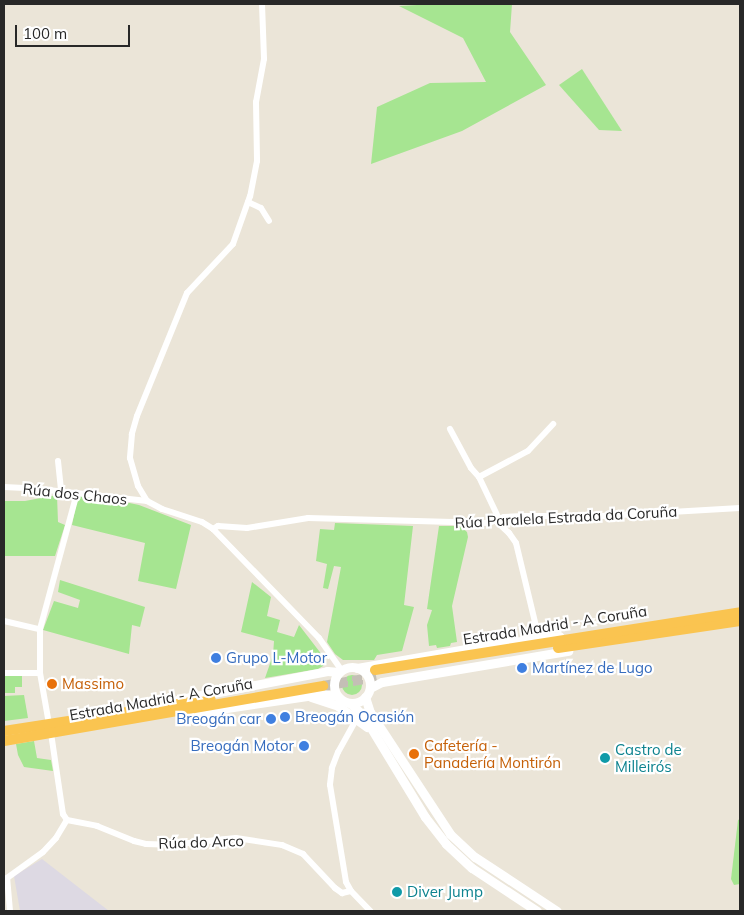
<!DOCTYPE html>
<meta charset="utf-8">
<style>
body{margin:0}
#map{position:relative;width:744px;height:915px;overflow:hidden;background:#ebe5d8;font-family:Mulish,sans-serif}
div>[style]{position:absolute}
.industrial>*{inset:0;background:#ddd9e3}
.green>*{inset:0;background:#a6e591}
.round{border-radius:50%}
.trunk-tunnel>*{height:10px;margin-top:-5px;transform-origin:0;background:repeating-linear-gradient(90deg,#c4bfb5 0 10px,transparent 0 15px)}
.minor>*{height:6px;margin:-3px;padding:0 3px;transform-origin:3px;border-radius:3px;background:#fff}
.secondary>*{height:9px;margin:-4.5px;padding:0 4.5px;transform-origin:4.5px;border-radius:4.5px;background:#fff}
.secondary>.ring{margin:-4.5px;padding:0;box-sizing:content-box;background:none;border:9px solid #fff;border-radius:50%}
.trunk>*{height:10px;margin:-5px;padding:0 5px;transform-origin:5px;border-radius:5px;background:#fac450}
.dots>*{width:14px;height:14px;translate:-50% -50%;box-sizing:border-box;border:2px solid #fff;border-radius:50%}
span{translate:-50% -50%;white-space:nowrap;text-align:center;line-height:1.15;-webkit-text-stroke:4.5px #fff;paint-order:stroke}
.street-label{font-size:15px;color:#282828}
.shop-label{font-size:15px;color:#366cbe}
.left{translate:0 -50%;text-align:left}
.right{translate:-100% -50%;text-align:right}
.food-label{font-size:15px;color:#c56008}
.culture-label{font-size:15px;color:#0d838f}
.frame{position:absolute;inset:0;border:5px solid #282828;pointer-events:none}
.scale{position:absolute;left:15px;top:25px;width:115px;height:22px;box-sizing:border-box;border:2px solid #282828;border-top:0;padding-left:6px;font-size:15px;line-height:18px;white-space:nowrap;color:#282828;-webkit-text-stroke:4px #fff;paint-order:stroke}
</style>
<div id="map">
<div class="industrial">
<div style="clip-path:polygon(42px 859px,109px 911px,20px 911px,14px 876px)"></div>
</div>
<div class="green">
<div style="clip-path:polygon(435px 4px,512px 4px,510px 32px,546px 85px,462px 131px,371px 164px,377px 107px,430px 83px,486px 82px,463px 38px,399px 6px)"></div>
<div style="clip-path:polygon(582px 69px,622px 131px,599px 130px,559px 85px)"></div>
<div style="clip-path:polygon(82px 493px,139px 505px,191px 525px,176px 589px,138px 581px,145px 543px,72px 525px,78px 495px)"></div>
<div style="clip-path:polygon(57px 495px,58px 522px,65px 525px,55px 556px,4px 556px,4px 501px,25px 501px)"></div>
<div style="clip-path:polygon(335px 523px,413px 526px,404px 605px,414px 607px,402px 651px,377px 655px,374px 660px,343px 660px,335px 654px,327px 642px,341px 567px,334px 566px,328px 589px,323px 588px,327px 564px,316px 561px,320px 529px,334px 530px)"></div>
<div style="clip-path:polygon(439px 526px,460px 526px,467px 532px,468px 537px,452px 606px,457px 642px,451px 643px,450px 646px,437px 648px,436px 645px,429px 646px,427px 625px,432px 610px,427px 609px)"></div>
<div style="clip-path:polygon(60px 580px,145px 607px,140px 627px,132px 625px,129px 654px,43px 630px,54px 601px,78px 608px,80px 600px,58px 592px)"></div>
<div style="clip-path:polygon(252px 582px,271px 597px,267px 616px,280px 620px,277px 632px,294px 637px,299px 625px,326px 660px,323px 666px,318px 669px,265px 678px,273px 655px,274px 641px,241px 632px)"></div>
<div style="clip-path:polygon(4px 674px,22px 676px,22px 687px,15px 687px,15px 693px,4px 693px)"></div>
<div class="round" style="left:342px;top:675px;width:20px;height:20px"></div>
<div style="clip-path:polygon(24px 695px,28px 718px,4px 721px,4px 696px)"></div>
<div style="clip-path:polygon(34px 741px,37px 758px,51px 760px,53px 771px,24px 767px,18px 755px,16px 744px)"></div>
<div style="clip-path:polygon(740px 819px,740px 884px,734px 885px,731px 879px,738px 820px)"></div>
</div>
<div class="trunk-tunnel">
<div style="left:323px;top:686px;width:54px;rotate:-9.6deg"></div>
</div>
<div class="minor">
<div style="left:262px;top:4px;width:55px;rotate:87.9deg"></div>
<div style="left:264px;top:59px;width:44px;rotate:100.5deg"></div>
<div style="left:256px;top:102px;width:59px;rotate:89deg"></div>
<div style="left:257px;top:161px;width:36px;rotate:101deg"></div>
<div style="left:250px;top:196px;width:51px;rotate:109.5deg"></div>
<div style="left:233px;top:244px;width:67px;rotate:133.2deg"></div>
<div style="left:187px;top:293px;width:133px;rotate:112.1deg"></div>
<div style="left:137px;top:416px;width:19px;rotate:106deg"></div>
<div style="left:132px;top:434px;width:24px;rotate:95deg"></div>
<div style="left:130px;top:458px;width:29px;rotate:74deg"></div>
<div style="left:138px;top:486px;width:17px;rotate:59deg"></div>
<div style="left:147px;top:501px;width:17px;rotate:28deg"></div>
<div style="left:162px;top:509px;width:42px;rotate:18deg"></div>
<div style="left:202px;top:522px;width:13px;rotate:32deg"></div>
<div style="left:213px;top:529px;width:152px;rotate:45.8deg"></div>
<div style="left:319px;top:638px;width:39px;rotate:55deg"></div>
<div style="left:248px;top:202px;width:14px;rotate:25deg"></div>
<div style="left:261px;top:208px;width:15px;rotate:58deg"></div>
<div style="left:450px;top:429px;width:44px;rotate:61.7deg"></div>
<div style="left:471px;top:468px;width:12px;rotate:48deg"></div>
<div style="left:479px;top:477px;width:47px;rotate:64.5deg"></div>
<div style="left:58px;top:461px;width:30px;rotate:84deg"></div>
<div style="left:479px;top:477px;width:55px;rotate:-28deg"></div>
<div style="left:528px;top:451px;width:37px;rotate:-47deg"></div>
<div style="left:4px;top:487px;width:35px;rotate:3deg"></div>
<div style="left:39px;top:489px;width:109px;rotate:6.3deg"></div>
<div style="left:496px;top:521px;width:18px;rotate:43deg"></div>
<div style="left:509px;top:533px;width:12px;rotate:55deg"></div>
<div style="left:516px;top:543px;width:99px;rotate:76.5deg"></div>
<div style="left:213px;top:529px;width:6px;rotate:-31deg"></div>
<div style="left:218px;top:526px;width:29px;rotate:4deg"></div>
<div style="left:247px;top:528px;width:62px;rotate:-9.3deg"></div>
<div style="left:308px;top:518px;width:181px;rotate:1.6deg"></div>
<div style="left:489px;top:523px;width:16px;rotate:-22deg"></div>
<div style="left:504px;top:517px;width:19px;rotate:-3deg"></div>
<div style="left:523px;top:516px;width:79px"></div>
<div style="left:602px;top:516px;width:138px;rotate:-3.3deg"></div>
<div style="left:4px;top:621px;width:37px;rotate:13deg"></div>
<div style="left:4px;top:673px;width:36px"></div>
<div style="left:357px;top:718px;width:39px;rotate:119deg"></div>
<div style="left:338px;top:752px;width:17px;rotate:111deg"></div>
<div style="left:332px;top:768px;width:17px;rotate:97deg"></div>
<div style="left:330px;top:785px;width:98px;rotate:80.6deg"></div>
<div style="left:346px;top:882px;width:10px;rotate:61deg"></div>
<div style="left:351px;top:891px;width:28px;rotate:46deg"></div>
<div style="left:49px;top:724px;width:52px;rotate:-100deg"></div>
<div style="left:40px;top:673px;width:44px;rotate:-90deg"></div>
<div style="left:40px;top:629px;width:141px;rotate:-74.8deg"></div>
<div style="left:51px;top:733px;width:82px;rotate:81.6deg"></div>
<div style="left:63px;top:814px;width:7px;rotate:56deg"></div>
<div style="left:67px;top:820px;width:31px;rotate:11deg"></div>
<div style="left:97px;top:826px;width:40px;rotate:22deg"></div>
<div style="left:134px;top:841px;width:12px;rotate:14deg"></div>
<div style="left:146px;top:844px;width:24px;rotate:2deg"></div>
<div style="left:170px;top:845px;width:66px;rotate:-6.1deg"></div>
<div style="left:236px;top:838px;width:47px;rotate:8.7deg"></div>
<div style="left:282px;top:845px;width:23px;rotate:23deg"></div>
<div style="left:303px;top:854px;width:47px;rotate:46.7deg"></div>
<div style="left:335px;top:888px;width:9px;rotate:36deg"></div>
<div style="left:342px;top:893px;width:9px;rotate:-13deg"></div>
<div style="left:10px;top:911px;width:33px;rotate:-95deg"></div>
<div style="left:7px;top:878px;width:44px;rotate:-35.8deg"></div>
<div style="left:43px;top:852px;width:19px;rotate:-47deg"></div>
<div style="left:56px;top:838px;width:21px;rotate:-59deg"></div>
</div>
<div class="secondary">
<div class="ring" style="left:334px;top:667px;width:27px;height:27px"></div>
<div style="left:357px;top:668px;width:128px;rotate:-9.9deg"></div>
<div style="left:483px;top:646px;width:77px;rotate:-7.5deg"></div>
<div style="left:370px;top:688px;width:13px;rotate:-27deg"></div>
<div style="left:382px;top:682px;width:189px;rotate:-9.5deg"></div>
<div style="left:311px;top:697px;width:28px;rotate:18deg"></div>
<div style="left:338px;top:706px;width:36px;rotate:36deg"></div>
<div style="left:365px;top:697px;width:16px;rotate:72deg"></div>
<div style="left:370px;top:712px;width:146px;rotate:56.7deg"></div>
<div style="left:450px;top:834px;width:34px;rotate:43deg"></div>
<div style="left:475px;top:857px;width:98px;rotate:33.4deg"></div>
<div style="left:177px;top:700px;width:153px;rotate:-10.9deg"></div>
<div style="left:327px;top:671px;width:12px;rotate:5deg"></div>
<div style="left:350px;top:703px;width:18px;rotate:43deg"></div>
<div style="left:363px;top:715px;width:119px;rotate:58.7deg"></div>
<div style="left:425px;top:817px;width:34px;rotate:52deg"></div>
<div style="left:446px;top:844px;width:35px;rotate:43deg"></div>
<div style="left:472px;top:868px;width:78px;rotate:33.5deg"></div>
<div style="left:187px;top:714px;width:135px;rotate:-8.5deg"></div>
<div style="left:321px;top:694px;width:16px;rotate:7deg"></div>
</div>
<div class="trunk">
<div style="left:558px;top:648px;width:184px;rotate:-8.4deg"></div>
<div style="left:375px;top:670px;width:370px;rotate:-9deg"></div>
<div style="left:4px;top:731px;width:209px;rotate:-8.8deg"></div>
<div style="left:4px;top:741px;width:324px;rotate:-9.8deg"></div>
</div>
<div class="dots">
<div style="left:216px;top:658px;background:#3f7fe0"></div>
<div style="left:522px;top:668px;background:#3f7fe0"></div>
<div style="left:52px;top:684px;background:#e8710a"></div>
<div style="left:285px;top:717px;background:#3f7fe0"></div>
<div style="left:271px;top:719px;background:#3f7fe0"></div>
<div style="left:304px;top:746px;background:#3f7fe0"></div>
<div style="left:414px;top:754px;background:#e8710a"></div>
<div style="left:605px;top:758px;background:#0f9aa8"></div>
<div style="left:397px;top:892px;background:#0f9aa8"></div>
</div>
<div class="street-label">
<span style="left:75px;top:494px;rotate:6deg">Rúa dos Chaos</span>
<span style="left:566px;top:517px;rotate:-3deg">Rúa Paralela Estrada da Coruña</span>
<span style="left:555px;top:625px;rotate:-9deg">Estrada Madrid - A Coruña</span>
<span style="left:161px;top:699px;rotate:-10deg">Estrada Madrid - A Coruña</span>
<span style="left:201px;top:842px;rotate:-2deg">Rúa do Arco</span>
</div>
<div class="shop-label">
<span class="left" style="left:226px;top:658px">Grupo L-Motor</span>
<span class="left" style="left:532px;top:668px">Martínez de Lugo</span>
<span class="left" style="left:295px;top:717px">Breogán Ocasión</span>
<span class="right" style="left:261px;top:719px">Breogán car</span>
<span class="right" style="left:294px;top:746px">Breogán Motor</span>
</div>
<div class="food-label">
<span class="left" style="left:62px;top:684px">Massimo</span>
<span class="left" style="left:424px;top:754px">Cafetería -<br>Panadería Montirón</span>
</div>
<div class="culture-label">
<span class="left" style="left:615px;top:758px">Castro de<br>Milleirós</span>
<span class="left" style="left:407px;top:892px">Diver Jump</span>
</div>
<div class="frame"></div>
<div class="scale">100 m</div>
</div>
